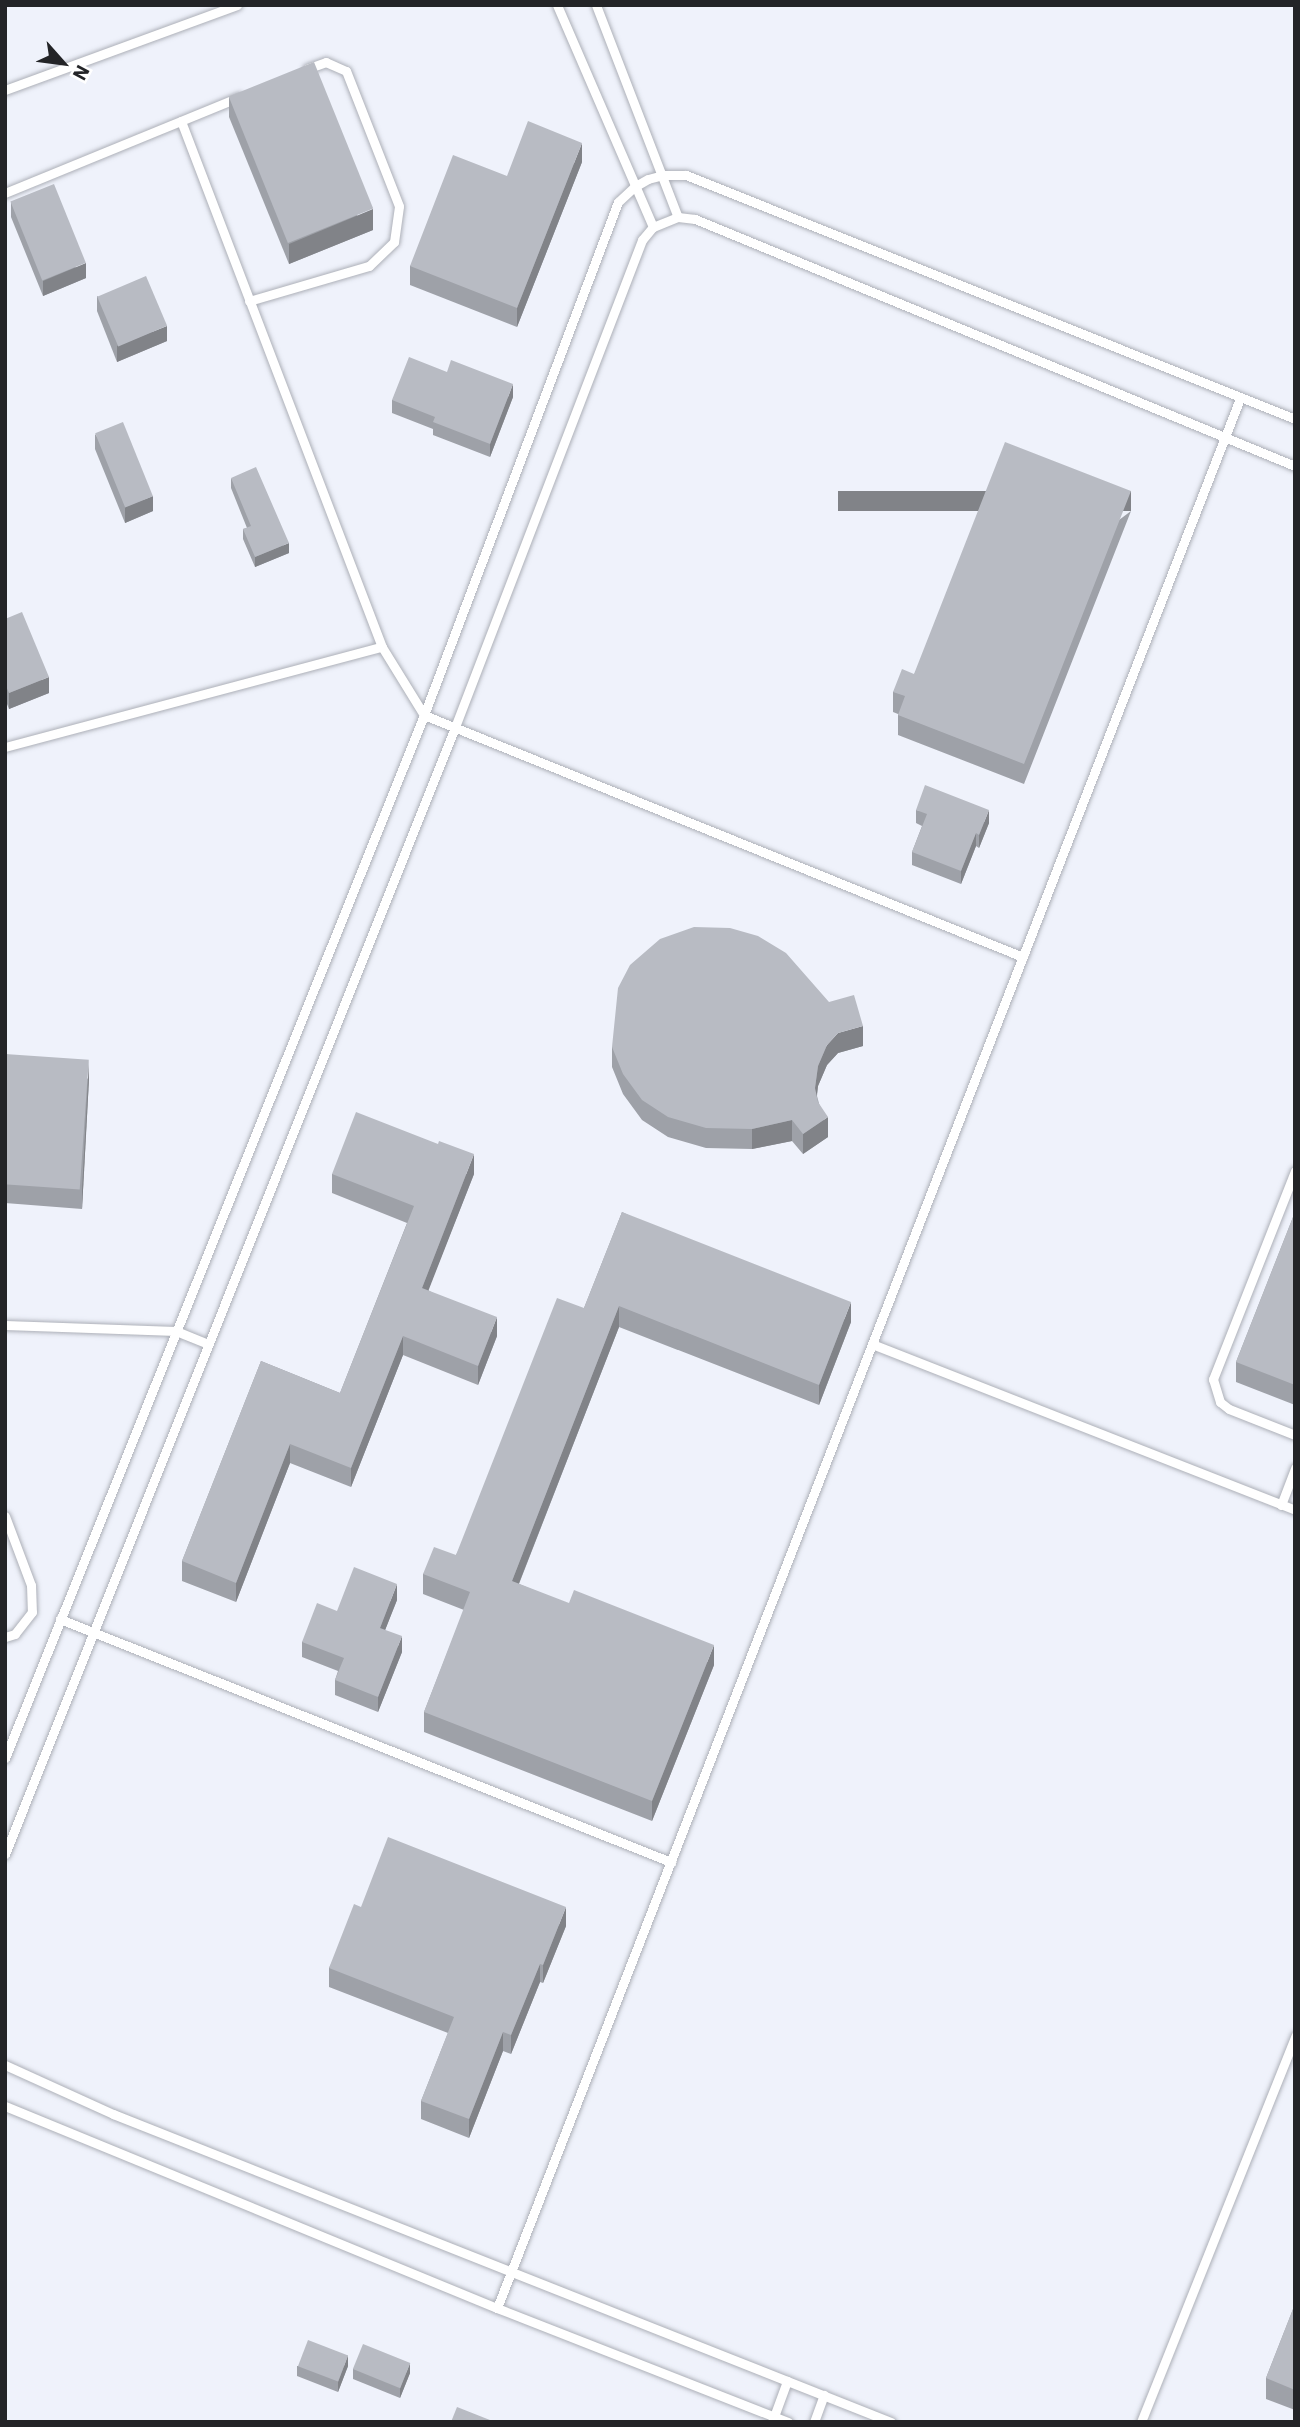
<!DOCTYPE html>
<style>
body{margin:0}
#map{position:relative;width:1300px;height:2427px;overflow:hidden;background:#eff2fb;font-family:"IBM Plex Sans",sans-serif}
div>[style]{position:absolute}
.roads{filter:drop-shadow(0 0 2px #adb0b8) drop-shadow(0 0 2px #adb0b8)}
.service>*{height:9px;margin:-4.5px;padding:0 4.5px;transform-origin:4.5px;border-radius:4.5px;background:#fff}
.wall>*{inset:0;background:#9ea1a8}
.shaded-wall>*{inset:0;background:#818388;transform-origin:0 0}
.building>*{inset:0;background:#b8bbc3;transform-origin:0 0}
span{translate:-50% -50%;white-space:nowrap;text-align:center;line-height:1.15;-webkit-text-stroke:6px #fff;paint-order:stroke}
.frame{position:absolute;inset:0;border:7px solid #232427;pointer-events:none}
.north{position:absolute;left:28px;top:28px;width:70px;height:70px;-webkit-text-stroke:5px #fff;paint-order:stroke;rotate:118deg;font-size:19px;font-weight:700;line-height:28px;text-align:center;color:#232427}
.north::after{content:'';display:block;margin:auto;width:24px;height:32px;background:#232427;clip-path:polygon(50% 0,100% 100%,50% 72%,0 100%)}
</style>
<div id="map">
<div class="roads">
<div class="service">
<div style="left:557px;top:5px;width:242px;rotate:66.6deg"></div>
<div style="left:596px;top:5px;width:227px;rotate:68.9deg"></div>
<div style="left:5px;top:90px;width:247px;rotate:-20.1deg"></div>
<div style="left:181px;top:121px;width:563px;rotate:69.09deg"></div>
<div style="left:382px;top:647px;width:80px;rotate:58.3deg"></div>
<div style="left:424px;top:715px;width:646px;rotate:22deg"></div>
<div style="left:5px;top:193px;width:253px;rotate:-22.3deg"></div>
<div style="left:249px;top:301px;width:125px;rotate:-16.3deg"></div>
<div style="left:369px;top:266px;width:35px;rotate:-44deg"></div>
<div style="left:394px;top:242px;width:36px;rotate:-82deg"></div>
<div style="left:399px;top:206px;width:145px;rotate:-111.4deg"></div>
<div style="left:346px;top:71px;width:22px;rotate:-156deg"></div>
<div style="left:326px;top:62px;width:20px;rotate:160deg"></div>
<div style="left:5px;top:747px;width:390px;rotate:-14.9deg"></div>
<div style="left:1295px;top:1171px;width:224px;rotate:111.5deg"></div>
<div style="left:1213px;top:1379px;width:24px;rotate:73deg"></div>
<div style="left:1220px;top:1402px;width:11px;rotate:38deg"></div>
<div style="left:1229px;top:1409px;width:71px;rotate:21.5deg"></div>
<div style="left:5px;top:1325px;width:171px;rotate:2deg"></div>
<div style="left:176px;top:1331px;width:35px;rotate:22deg"></div>
<div style="left:872px;top:1344px;width:454px;rotate:21.4deg"></div>
<div style="left:1281px;top:1505px;width:40px;rotate:-69deg"></div>
<div style="left:5px;top:1516px;width:74px;rotate:69.4deg"></div>
<div style="left:31px;top:1585px;width:27px;rotate:88deg"></div>
<div style="left:32px;top:1612px;width:28px;rotate:128deg"></div>
<div style="left:15px;top:1634px;width:10px;rotate:163deg"></div>
<div style="left:60px;top:1619px;width:658px;rotate:21.69deg"></div>
<div style="left:5px;top:1758px;width:1124px;rotate:-68.11deg"></div>
<div style="left:424px;top:715px;width:548px;rotate:-69.29deg"></div>
<div style="left:618px;top:202px;width:22px;rotate:-43deg"></div>
<div style="left:634px;top:187px;width:16px;rotate:-30deg"></div>
<div style="left:648px;top:179px;width:16px;rotate:-15deg"></div>
<div style="left:663px;top:175px;width:23px"></div>
<div style="left:686px;top:175px;width:656px;rotate:21.83deg"></div>
<div style="left:5px;top:1854px;width:1214px;rotate:-68.23deg"></div>
<div style="left:455px;top:727px;width:522px;rotate:-68.99deg"></div>
<div style="left:642px;top:240px;width:17px;rotate:-50deg"></div>
<div style="left:653px;top:227px;width:27px;rotate:-22deg"></div>
<div style="left:678px;top:217px;width:17px;rotate:7deg"></div>
<div style="left:695px;top:219px;width:649px;rotate:22.38deg"></div>
<div style="left:5px;top:2065px;width:119px;rotate:24.4deg"></div>
<div style="left:113px;top:2114px;width:837px;rotate:21.6deg"></div>
<div style="left:5px;top:2106px;width:532px;rotate:22.32deg"></div>
<div style="left:497px;top:2308px;width:313px;rotate:21.4deg"></div>
<div style="left:497px;top:2308px;width:2049px;rotate:-68.74deg"></div>
<div style="left:772px;top:2422px;width:44px;rotate:-69.9deg"></div>
<div style="left:814px;top:2422px;width:29px;rotate:-70deg"></div>
<div style="left:1141px;top:2422px;width:416px;rotate:-68.2deg"></div>
</div>
</div>
<div class="wall">
<div style="clip-path:polygon(229px 97px,373px 230px,289px 264px,229px 117px)"></div>
<div style="clip-path:polygon(582px 162px,517px 327px,410px 285px,410px 266px,507px 176px)"></div>
<div style="clip-path:polygon(11px 202px,86px 278px,43px 296px,11px 217px)"></div>
<div style="clip-path:polygon(97px 296px,167px 341px,117px 362px,97px 311px)"></div>
<div style="clip-path:polygon(513px 397px,490px 457px,433px 435px,433px 429px,392px 413px,392px 400px)"></div>
<div style="clip-path:polygon(95px 434px,153px 511px,125px 523px,95px 449px)"></div>
<div style="clip-path:polygon(231px 478px,289px 553px,255px 567px,243px 539px,243px 529px,247px 528px,231px 488px)"></div>
<div style="clip-path:polygon(1131px 511px,1024px 784px,898px 735px,898px 714px,893px 712px,893px 692px,914px 674px)"></div>
<div style="clip-path:polygon(5px 619px,49px 693px,9px 709px,5px 699px)"></div>
<div style="clip-path:polygon(916px 810px,989px 823px,979px 848px,976px 846px,961px 884px,912px 865px,912px 852px,922px 826px,916px 823px)"></div>
<div style="clip-path:polygon(863px 1046px,838px 1053px,827px 1065px,818px 1086px,817px 1096px,828px 1137px,803px 1154px,792px 1141px,752px 1149px,706px 1148px,668px 1137px,642px 1120px,623px 1094px,612px 1067px,612px 1047px)"></div>
<div style="clip-path:polygon(5px 1054px,89px 1079px,82px 1209px,5px 1203px)"></div>
<div style="clip-path:polygon(332px 1174px,474px 1174px,428px 1290px,497px 1336px,478px 1385px,403px 1355px,351px 1487px,290px 1463px,236px 1602px,182px 1581px,182px 1561px,261px 1361px,340px 1393px,407px 1223px,332px 1193px)"></div>
<div style="clip-path:polygon(622px 1212px,851px 1322px,819px 1405px,619px 1327px,519px 1584px,714px 1665px,652px 1821px,424px 1732px,424px 1712px,464px 1610px,423px 1594px,423px 1574px,456px 1555px,584px 1308px)"></div>
<div style="clip-path:polygon(1295px 1212px,1295px 1405px,1236px 1382px,1236px 1362px)"></div>
<div style="clip-path:polygon(397px 1600px,385px 1630px,402px 1652px,378px 1712px,335px 1695px,335px 1680px,338px 1671px,302px 1657px,302px 1642px,337px 1611px)"></div>
<div style="clip-path:polygon(361px 1907px,566px 1926px,543px 1983px,540px 1982px,511px 2054px,503px 2051px,469px 2138px,421px 2119px,421px 2101px,448px 2033px,329px 1987px,329px 1968px)"></div>
<div style="clip-path:polygon(1295px 2304px,1295px 2410px,1266px 2399px,1266px 2378px)"></div>
<div style="clip-path:polygon(297px 2366px,348px 2366px,338px 2392px,297px 2376px)"></div>
<div style="clip-path:polygon(353px 2369px,410px 2373px,400px 2398px,353px 2379px)"></div>
</div>
<div class="shaded-wall">
<div style="clip-path:polygon(582px 143px,582px 162px,517px 327px,517px 308px)"></div>
<div style="clip-path:polygon(373px 209px,373px 230px,289px 264px,289px 244px)"></div>
<div style="clip-path:polygon(86px 263px,86px 278px,43px 296px,43px 281px)"></div>
<div style="clip-path:polygon(167px 326px,167px 341px,117px 362px,117px 346px)"></div>
<div style="clip-path:polygon(513px 384px,513px 397px,490px 457px,490px 444px)"></div>
<div style="left:1131px;top:491px;width:20px;height:293px;rotate:90deg"></div>
<div style="clip-path:polygon(153px 496px,153px 511px,125px 523px,125px 507px)"></div>
<div style="clip-path:polygon(289px 543px,289px 553px,255px 567px,255px 557px)"></div>
<div style="clip-path:polygon(49px 677px,49px 693px,9px 709px,9px 693px)"></div>
<div style="clip-path:polygon(989px 810px,989px 823px,979px 848px,979px 835px)"></div>
<div style="clip-path:polygon(976px 833px,976px 846px,961px 884px,961px 871px)"></div>
<div style="clip-path:polygon(863px 1026px,863px 1046px,838px 1053px,827px 1065px,818px 1086px,815px 1109px,815px 1088px,818px 1066px,827px 1045px,838px 1033px)"></div>
<div style="clip-path:polygon(89px 1060px,89px 1079px,82px 1209px,82px 1190px)"></div>
<div style="clip-path:polygon(828px 1117px,828px 1137px,803px 1154px,803px 1134px)"></div>
<div style="clip-path:polygon(792px 1120px,792px 1141px,752px 1149px,752px 1129px)"></div>
<div style="clip-path:polygon(474px 1154px,474px 1174px,422px 1307px,422px 1288px)"></div>
<div style="clip-path:polygon(851px 1302px,851px 1322px,819px 1405px,819px 1385px)"></div>
<div style="clip-path:polygon(619px 1306px,619px 1327px,512px 1601px,512px 1581px)"></div>
<div style="clip-path:polygon(497px 1317px,497px 1336px,478px 1385px,478px 1366px)"></div>
<div style="clip-path:polygon(403px 1336px,403px 1355px,351px 1487px,351px 1468px)"></div>
<div style="clip-path:polygon(290px 1444px,290px 1463px,236px 1602px,236px 1583px)"></div>
<div style="clip-path:polygon(397px 1584px,397px 1600px,380px 1643px,380px 1628px)"></div>
<div style="clip-path:polygon(402px 1636px,402px 1652px,378px 1712px,378px 1697px)"></div>
<div style="clip-path:polygon(714px 1645px,714px 1665px,652px 1821px,652px 1801px)"></div>
<div style="clip-path:polygon(566px 1907px,566px 1926px,543px 1983px,543px 1965px)"></div>
<div style="clip-path:polygon(540px 1964px,540px 1982px,511px 2054px,511px 2035px)"></div>
<div style="clip-path:polygon(503px 2032px,503px 2051px,469px 2138px,469px 2119px)"></div>
<div style="clip-path:polygon(348px 2355px,348px 2366px,338px 2392px,338px 2382px)"></div>
<div style="clip-path:polygon(410px 2363px,410px 2373px,400px 2398px,400px 2388px)"></div>
</div>
<div class="building">
<div style="left:314px;top:62px;width:158px;height:92px;rotate:68deg"></div>
<div style="clip-path:polygon(528px 121px,582px 143px,517px 308px,410px 266px,453px 155px,507px 176px)"></div>
<div style="left:54px;top:184px;width:85px;height:47px;rotate:68deg"></div>
<div style="left:146px;top:276px;width:54px;height:53px;rotate:67deg"></div>
<div style="clip-path:polygon(409px 357px,447px 372px,451px 360px,513px 384px,490px 444px,433px 422px,435px 417px,392px 400px)"></div>
<div style="left:123px;top:422px;width:80px;height:30px;rotate:68deg"></div>
<div style="clip-path:polygon(1005px 442px,1131px 491px,1024px 764px,898px 715px,905px 696px,893px 692px,902px 669px,914px 674px)"></div>
<div style="clip-path:polygon(256px 467px,289px 543px,255px 557px,243px 529px,251px 526px,231px 478px)"></div>
<div style="clip-path:polygon(22px 612px,49px 677px,9px 693px,5px 684px,5px 619px)"></div>
<div style="clip-path:polygon(925px 785px,989px 810px,979px 835px,976px 833px,961px 871px,912px 852px,927px 814px,916px 810px)"></div>
<div style="clip-path:polygon(694px 927px,730px 928px,758px 936px,786px 953px,829px 1002px,854px 995px,863px 1026px,838px 1033px,827px 1045px,818px 1066px,815px 1088px,818px 1102px,828px 1117px,803px 1134px,792px 1120px,752px 1129px,706px 1128px,668px 1117px,642px 1100px,623px 1074px,612px 1047px,618px 988px,630px 965px,660px 939px)"></div>
<div style="left:5px;top:1054px;width:84px;height:130px;rotate:4deg"></div>
<div style="clip-path:polygon(356px 1112px,438px 1144px,439px 1141px,474px 1154px,422px 1288px,497px 1317px,478px 1366px,403px 1336px,351px 1468px,290px 1444px,236px 1583px,182px 1561px,261px 1361px,340px 1393px,414px 1206px,332px 1174px)"></div>
<div style="clip-path:polygon(622px 1212px,851px 1302px,819px 1385px,619px 1306px,512px 1581px,569px 1603px,574px 1590px,714px 1645px,652px 1801px,424px 1712px,470px 1592px,423px 1574px,434px 1547px,456px 1555px,557px 1298px,584px 1308px)"></div>
<div style="clip-path:polygon(1295px 1212px,1295px 1385px,1236px 1362px)"></div>
<div style="clip-path:polygon(354px 1567px,397px 1584px,380px 1628px,402px 1636px,378px 1697px,335px 1680px,344px 1658px,302px 1642px,317px 1603px,337px 1611px)"></div>
<div style="clip-path:polygon(388px 1837px,566px 1907px,543px 1965px,540px 1964px,511px 2035px,503px 2032px,469px 2119px,421px 2101px,454px 2017px,329px 1968px,354px 1904px,361px 1907px)"></div>
<div style="clip-path:polygon(1295px 2304px,1295px 2390px,1266px 2378px)"></div>
<div style="left:308px;top:2340px;width:43px;height:28px;rotate:21deg"></div>
<div style="left:363px;top:2344px;width:51px;height:27px;rotate:22deg"></div>
<div style="clip-path:polygon(457px 2407px,495px 2422px,451px 2422px)"></div>
</div>
<div class="frame"></div>
<div class="north">N</div>
</div>
